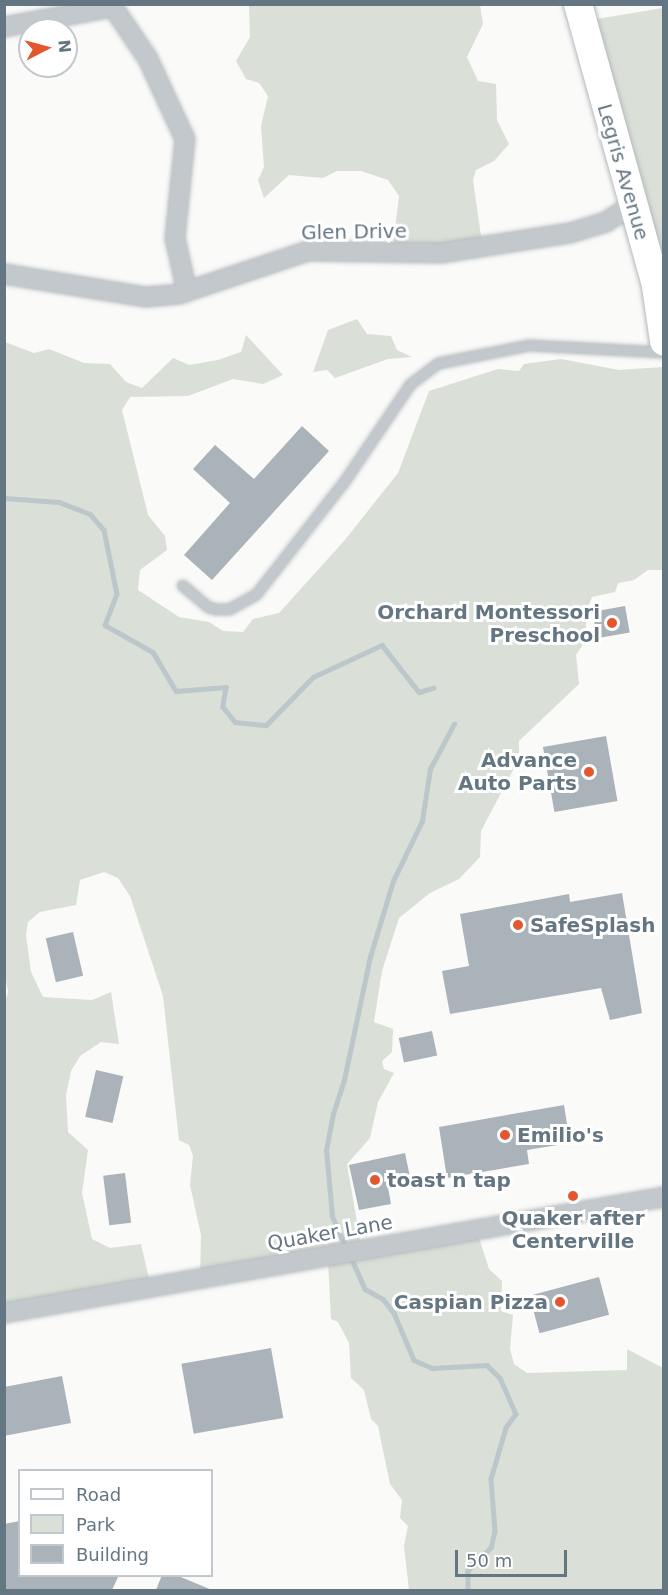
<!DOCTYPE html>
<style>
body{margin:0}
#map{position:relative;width:668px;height:1595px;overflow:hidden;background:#fafaf8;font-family:"DejaVu Sans",sans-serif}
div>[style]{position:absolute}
.green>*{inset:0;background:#dadfd7}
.stream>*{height:4.5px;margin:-2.25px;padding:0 2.25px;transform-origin:2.25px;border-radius:2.25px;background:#bbc7cb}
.building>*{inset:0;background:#aab3b9;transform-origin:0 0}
.roads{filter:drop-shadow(0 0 2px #b5babe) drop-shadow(0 0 2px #b5babe)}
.service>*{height:9px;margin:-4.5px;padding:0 4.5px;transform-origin:4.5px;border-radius:4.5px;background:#c3c8cc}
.minor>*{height:18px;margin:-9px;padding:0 9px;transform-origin:9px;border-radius:9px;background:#c3c8cc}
.primary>*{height:28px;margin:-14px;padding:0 14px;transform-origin:14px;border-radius:14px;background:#fff}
.dots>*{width:16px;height:16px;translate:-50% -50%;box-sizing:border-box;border:3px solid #fff;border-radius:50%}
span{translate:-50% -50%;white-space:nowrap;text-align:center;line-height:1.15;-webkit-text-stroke:6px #fff;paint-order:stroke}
.street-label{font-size:20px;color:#657683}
.poi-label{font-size:20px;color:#657683;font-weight:700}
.right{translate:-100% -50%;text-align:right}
.left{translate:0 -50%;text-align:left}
.frame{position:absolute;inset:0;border:6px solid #657683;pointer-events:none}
.legend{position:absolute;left:18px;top:1469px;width:195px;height:108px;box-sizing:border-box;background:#fff;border:2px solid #c1c8cd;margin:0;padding:8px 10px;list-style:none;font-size:18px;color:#657683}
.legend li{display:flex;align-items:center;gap:12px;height:30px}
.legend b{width:30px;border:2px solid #c1c8cd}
.north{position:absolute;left:18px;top:18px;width:60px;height:60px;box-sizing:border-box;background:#fff;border:2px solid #c1c8cd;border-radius:50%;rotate:84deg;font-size:16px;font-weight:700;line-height:24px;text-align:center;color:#657683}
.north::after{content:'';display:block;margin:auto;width:21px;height:27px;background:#e4572e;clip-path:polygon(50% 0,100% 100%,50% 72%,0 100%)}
.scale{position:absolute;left:455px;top:1550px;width:112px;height:27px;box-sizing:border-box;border:3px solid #657683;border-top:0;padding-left:8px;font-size:18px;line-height:21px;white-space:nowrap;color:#657683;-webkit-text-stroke:4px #fff;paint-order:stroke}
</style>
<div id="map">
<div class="green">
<div style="clip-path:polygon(249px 5px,480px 5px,483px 24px,467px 57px,478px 81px,496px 84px,497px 120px,509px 144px,494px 161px,476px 170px,473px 180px,482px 243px,392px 254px,399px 196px,388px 180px,361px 171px,337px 171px,323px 178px,289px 175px,264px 198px,258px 180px,264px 167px,261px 126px,268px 96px,259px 83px,246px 79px,236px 61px,250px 37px)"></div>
<div style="clip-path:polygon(663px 8px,663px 263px,584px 21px)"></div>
<div style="clip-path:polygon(357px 319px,367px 334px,391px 336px,397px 350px,412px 357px,388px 359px,335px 378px,327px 370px,313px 372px,328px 330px)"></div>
<div style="clip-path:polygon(246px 335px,283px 375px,263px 384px,233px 379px,188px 396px,130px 397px,122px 410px,148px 515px,165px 536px,167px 550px,140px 570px,138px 590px,179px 617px,209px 622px,223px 631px,243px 632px,253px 619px,279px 613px,344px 541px,398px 473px,429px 391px,498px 369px,519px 371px,524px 364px,561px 359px,619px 370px,663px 367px,663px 570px,648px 570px,634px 580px,618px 583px,615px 592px,592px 597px,586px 612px,586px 640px,576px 655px,579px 684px,519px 741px,519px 759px,481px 831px,480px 857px,459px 879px,430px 893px,399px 918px,382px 971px,374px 1022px,393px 1029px,392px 1052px,382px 1061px,384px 1069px,394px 1073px,378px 1102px,370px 1138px,347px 1164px,361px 1245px,477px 1232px,489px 1269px,502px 1281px,501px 1311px,513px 1315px,510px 1349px,514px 1364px,527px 1373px,627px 1370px,627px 1349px,663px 1368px,663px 1590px,409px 1590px,404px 1546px,408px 1526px,400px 1518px,402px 1500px,390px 1484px,378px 1426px,371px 1419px,364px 1390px,351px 1378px,349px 1343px,338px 1322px,331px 1319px,328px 1260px,200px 1278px,201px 1235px,190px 1185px,193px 1156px,189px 1145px,179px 1140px,163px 996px,130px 896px,118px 878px,104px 872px,80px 880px,76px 905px,40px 912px,28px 922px,26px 935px,31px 972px,43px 997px,92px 1000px,111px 992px,119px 1044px,101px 1042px,80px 1056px,71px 1071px,66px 1095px,68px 1132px,88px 1150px,82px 1193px,92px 1239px,110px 1248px,141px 1244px,151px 1287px,5px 1313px,4px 1006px,8px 992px,4px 968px,5px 342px,34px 353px,49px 349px,84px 363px,110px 364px,126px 382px,142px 388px,173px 358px,189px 365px,218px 360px,241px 352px)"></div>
</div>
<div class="stream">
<div style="left:4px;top:498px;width:55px;rotate:4.2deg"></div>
<div style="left:59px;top:502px;width:33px;rotate:21deg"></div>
<div style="left:90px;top:514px;width:21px;rotate:49deg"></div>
<div style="left:104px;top:530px;width:65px;rotate:78.5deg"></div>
<div style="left:117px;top:594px;width:33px;rotate:111deg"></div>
<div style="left:105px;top:625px;width:55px;rotate:29.4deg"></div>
<div style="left:153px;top:652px;width:45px;rotate:59.5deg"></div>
<div style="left:176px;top:691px;width:50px;rotate:-4.6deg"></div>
<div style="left:226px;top:687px;width:20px;rotate:99deg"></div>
<div style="left:223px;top:707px;width:19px;rotate:51deg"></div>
<div style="left:235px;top:722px;width:31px;rotate:6deg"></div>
<div style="left:266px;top:725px;width:67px;rotate:-45.6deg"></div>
<div style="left:313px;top:677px;width:76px;rotate:-24.9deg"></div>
<div style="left:382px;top:645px;width:60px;rotate:51.8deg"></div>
<div style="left:419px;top:692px;width:15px;rotate:-16deg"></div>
<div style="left:346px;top:1248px;width:35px;rotate:-114deg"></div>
<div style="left:332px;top:1216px;width:66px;rotate:-95.2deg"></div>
<div style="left:326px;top:1150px;width:37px;rotate:-79deg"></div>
<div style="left:333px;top:1114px;width:36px;rotate:-72deg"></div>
<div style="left:344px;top:1080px;width:126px;rotate:-78.1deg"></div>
<div style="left:370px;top:957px;width:79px;rotate:-73.2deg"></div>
<div style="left:393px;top:881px;width:67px;rotate:-64.2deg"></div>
<div style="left:422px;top:821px;width:53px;rotate:-81.3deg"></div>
<div style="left:430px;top:769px;width:51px;rotate:-61.9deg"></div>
<div style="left:350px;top:1255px;width:37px;rotate:66deg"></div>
<div style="left:365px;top:1289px;width:21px;rotate:29deg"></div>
<div style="left:383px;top:1299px;width:18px;rotate:52deg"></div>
<div style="left:394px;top:1313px;width:51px;rotate:66.9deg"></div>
<div style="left:414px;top:1360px;width:20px;rotate:24deg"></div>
<div style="left:432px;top:1368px;width:55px;rotate:-3.1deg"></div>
<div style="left:487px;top:1365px;width:18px;rotate:45deg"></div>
<div style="left:500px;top:1378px;width:39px;rotate:66deg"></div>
<div style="left:516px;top:1414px;width:17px;rotate:126deg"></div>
<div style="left:506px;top:1428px;width:53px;rotate:106.4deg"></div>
<div style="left:491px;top:1479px;width:52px;rotate:85.6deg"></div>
<div style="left:495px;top:1531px;width:17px;rotate:103deg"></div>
<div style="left:491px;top:1548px;width:33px;rotate:135deg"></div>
<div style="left:468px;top:1571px;width:19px;rotate:90deg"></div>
</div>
<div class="building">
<div style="clip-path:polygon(302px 426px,329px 451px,212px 580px,184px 555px,230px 503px,193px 469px,215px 445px,254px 479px)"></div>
<div style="left:625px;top:606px;width:27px;height:33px;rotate:80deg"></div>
<div style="left:606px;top:736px;width:66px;height:64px;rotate:80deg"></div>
<div style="clip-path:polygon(622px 893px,642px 1013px,610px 1020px,601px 988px,450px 1014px,442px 971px,469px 966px,460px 914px,569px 894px,570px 902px)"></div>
<div style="left:73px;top:932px;width:45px;height:28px;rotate:77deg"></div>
<div style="left:432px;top:1031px;width:25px;height:34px;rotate:78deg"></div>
<div style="left:96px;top:1070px;width:28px;height:48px;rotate:13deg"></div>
<div style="clip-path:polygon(564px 1105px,570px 1143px,527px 1150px,529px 1164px,447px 1178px,439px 1127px)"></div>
<div style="clip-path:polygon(405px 1153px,410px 1177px,387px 1182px,391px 1204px,359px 1210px,349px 1165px)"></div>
<div style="left:125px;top:1173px;width:50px;height:22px;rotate:83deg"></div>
<div style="left:599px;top:1277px;width:39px;height:72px;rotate:75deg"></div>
<div style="left:271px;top:1348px;width:71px;height:91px;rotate:80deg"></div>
<div style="clip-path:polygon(62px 1376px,71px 1423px,4px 1436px,4px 1387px)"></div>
<div style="clip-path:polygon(20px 1521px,20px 1575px,119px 1575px,112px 1590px,4px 1590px,4px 1524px)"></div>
<div style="clip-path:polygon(162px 1575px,176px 1575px,212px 1590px,156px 1590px)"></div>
</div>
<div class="roads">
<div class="service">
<div style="left:182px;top:585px;width:34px;rotate:40deg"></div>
<div style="left:208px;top:607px;width:9px;rotate:13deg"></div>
<div style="left:217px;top:609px;width:12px"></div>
<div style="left:229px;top:609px;width:31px;rotate:-29deg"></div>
<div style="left:256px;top:594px;width:145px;rotate:-52deg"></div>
<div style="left:345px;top:480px;width:116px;rotate:-55.9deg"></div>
<div style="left:410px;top:384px;width:35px;rotate:-37deg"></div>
<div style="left:438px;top:363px;width:93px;rotate:-11.2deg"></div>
<div style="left:529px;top:345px;width:135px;rotate:3deg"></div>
</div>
<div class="minor">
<div style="left:111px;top:4px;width:66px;rotate:56.1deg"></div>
<div style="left:148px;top:59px;width:88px;rotate:65.2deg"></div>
<div style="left:185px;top:139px;width:100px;rotate:95.8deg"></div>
<div style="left:175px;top:238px;width:55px;rotate:77.5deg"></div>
<div style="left:4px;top:27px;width:110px;rotate:-10.5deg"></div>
<div style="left:4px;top:274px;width:144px;rotate:9.2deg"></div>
<div style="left:146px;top:297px;width:33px;rotate:-5deg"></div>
<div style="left:179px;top:294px;width:136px;rotate:-18.4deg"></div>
<div style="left:308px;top:251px;width:133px;rotate:0.9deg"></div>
<div style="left:441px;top:253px;width:131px;rotate:-8.8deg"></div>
<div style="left:570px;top:233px;width:38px;rotate:-17deg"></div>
<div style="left:606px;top:222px;width:31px;rotate:-33deg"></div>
<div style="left:4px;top:1313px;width:670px;rotate:-9.97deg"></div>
</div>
<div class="primary">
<div style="left:578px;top:4px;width:293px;rotate:74.5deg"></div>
<div style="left:656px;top:286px;width:56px;rotate:81.7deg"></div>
</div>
</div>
<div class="dots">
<div style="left:612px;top:623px;background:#e4572e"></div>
<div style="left:589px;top:772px;background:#e4572e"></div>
<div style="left:518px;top:925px;background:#e4572e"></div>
<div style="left:505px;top:1135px;background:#e4572e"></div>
<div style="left:375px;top:1180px;background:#e4572e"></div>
<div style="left:573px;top:1196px;background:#e4572e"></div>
<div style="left:560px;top:1302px;background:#e4572e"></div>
</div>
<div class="street-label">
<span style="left:623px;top:172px;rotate:74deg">Legris Avenue</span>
<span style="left:354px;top:232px;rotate:-1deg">Glen Drive</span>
<span style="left:330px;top:1233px;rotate:-10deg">Quaker Lane</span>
</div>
<div class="poi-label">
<span class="right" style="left:600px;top:624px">Orchard Montessori<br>Preschool</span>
<span class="right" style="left:577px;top:772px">Advance<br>Auto Parts</span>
<span class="left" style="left:530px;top:925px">SafeSplash</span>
<span class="left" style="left:517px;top:1135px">Emilio's</span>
<span class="left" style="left:387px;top:1180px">toast n tap</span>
<span style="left:573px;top:1230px">Quaker after<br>Centerville</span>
<span class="right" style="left:548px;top:1302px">Caspian Pizza</span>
</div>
<div class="frame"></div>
<ul class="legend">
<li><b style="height:8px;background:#fff"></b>Road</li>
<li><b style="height:16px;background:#dadfd7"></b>Park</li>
<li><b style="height:16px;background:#aab3b9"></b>Building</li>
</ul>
<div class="north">N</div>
<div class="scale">50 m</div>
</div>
